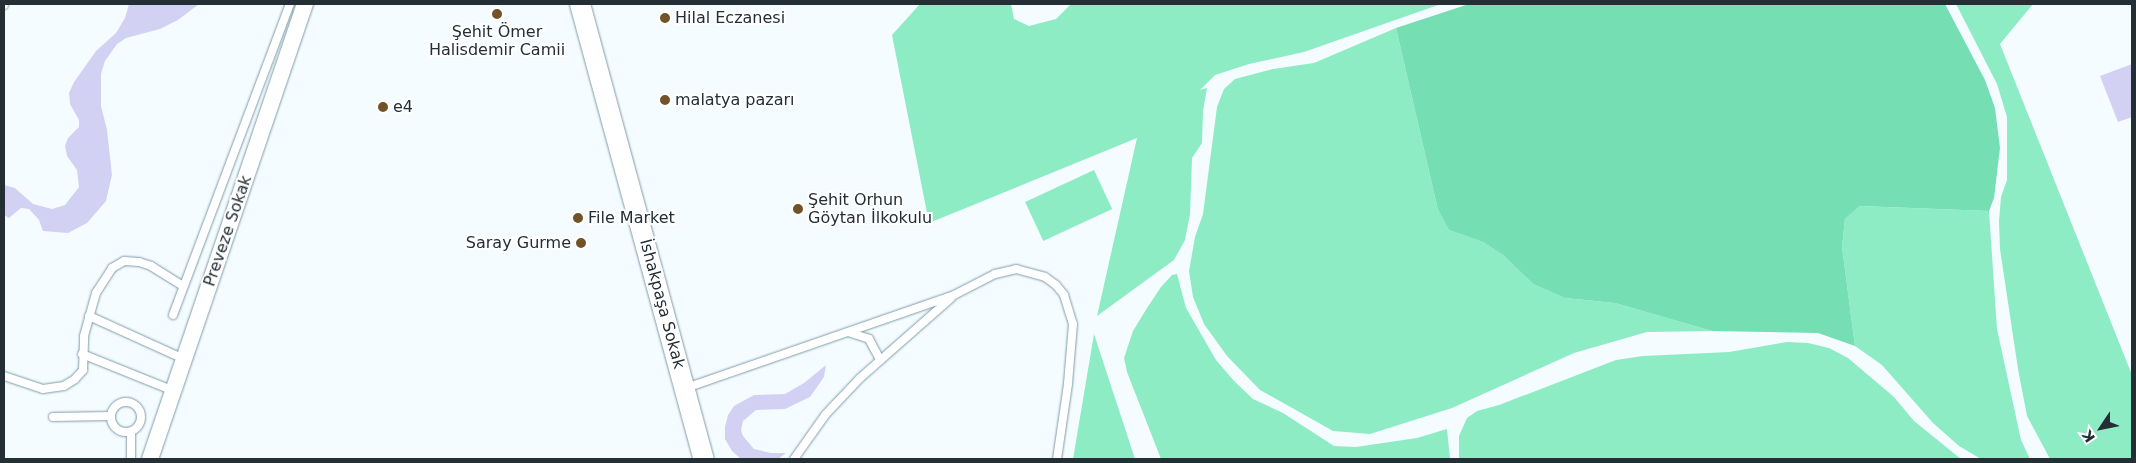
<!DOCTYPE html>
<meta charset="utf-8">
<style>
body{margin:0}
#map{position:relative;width:2136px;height:463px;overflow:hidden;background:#f5fcff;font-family:"DejaVu Sans",sans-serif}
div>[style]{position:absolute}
.green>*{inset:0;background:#8decc3;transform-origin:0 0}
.forest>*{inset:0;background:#75deb3}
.water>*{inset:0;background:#d2d1f3}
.roads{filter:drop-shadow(0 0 1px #7e9daa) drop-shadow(0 0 1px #7e9daa)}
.service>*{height:8px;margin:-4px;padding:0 4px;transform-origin:4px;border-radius:4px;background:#fff}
.service>.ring{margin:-4px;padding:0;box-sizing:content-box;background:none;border:8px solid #fff;border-radius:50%}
.minor>*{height:16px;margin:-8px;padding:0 8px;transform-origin:8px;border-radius:8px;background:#fff}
.tertiary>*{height:20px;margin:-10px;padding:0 10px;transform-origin:10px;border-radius:10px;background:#fff}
.dots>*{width:14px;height:14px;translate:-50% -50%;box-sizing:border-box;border:2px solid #fff;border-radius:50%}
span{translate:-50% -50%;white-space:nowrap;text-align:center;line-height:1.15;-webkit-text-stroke:4px #fff;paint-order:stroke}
.poi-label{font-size:16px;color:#232f35}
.left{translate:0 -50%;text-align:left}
.right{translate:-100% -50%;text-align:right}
.street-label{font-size:16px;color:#232f35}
.frame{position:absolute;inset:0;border:5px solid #232f35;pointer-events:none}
.north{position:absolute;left:2076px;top:403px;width:50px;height:50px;-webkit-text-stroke:4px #fff;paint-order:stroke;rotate:236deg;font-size:14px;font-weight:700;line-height:20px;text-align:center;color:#232f35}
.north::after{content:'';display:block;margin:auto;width:18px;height:22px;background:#232f35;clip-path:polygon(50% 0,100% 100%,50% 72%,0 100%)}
</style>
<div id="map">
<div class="green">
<div style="clip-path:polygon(920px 4px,1011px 4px,1014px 19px,1029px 26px,1056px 19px,1071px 4px,1441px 4px,1304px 52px,1249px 64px,1215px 75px,1200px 90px,1207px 88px,1203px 111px,1202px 143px,1192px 158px,1190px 214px,1185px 240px,1174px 260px,1097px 316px,1137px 138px,929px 223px,892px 35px)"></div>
<div style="clip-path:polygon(1956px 4px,2033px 4px,2000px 44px,2132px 375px,2132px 459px,2050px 459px,2027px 416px,2018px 369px,2000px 249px,1999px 221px,2001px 197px,2007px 180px,2007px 117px,1997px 84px)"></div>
<div style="clip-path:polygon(1396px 28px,1438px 210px,1449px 230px,1483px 242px,1503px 255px,1533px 284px,1565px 298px,1615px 303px,1712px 331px,1647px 332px,1574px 353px,1452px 408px,1370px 434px,1333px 431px,1260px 390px,1227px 356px,1204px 324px,1193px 297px,1189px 271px,1195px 237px,1203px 214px,1217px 107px,1224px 89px,1235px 79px,1273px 69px,1314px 63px)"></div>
<div style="left:1094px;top:170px;width:43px;height:76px;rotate:65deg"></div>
<div style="clip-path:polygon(1860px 206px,1989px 211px,1997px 329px,2021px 440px,2030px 459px,1981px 459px,1959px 446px,1933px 423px,1882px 365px,1855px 346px,1842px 247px,1845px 219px)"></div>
<div style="clip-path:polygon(1177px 274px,1186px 308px,1216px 360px,1234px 381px,1253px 399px,1283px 413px,1334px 446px,1356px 447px,1417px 438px,1447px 429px,1450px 459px,1161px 459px,1127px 372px,1124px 358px,1133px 331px,1147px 308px,1161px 287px,1172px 275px)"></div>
<div style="clip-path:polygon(1094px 334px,1135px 459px,1073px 459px)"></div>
<div style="clip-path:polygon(1787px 342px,1808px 343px,1829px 348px,1848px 358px,1894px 397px,1914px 421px,1961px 459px,1459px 459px,1459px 436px,1467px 418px,1477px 411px,1499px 405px,1616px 360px,1643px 356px,1729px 352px)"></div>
</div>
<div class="forest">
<div style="clip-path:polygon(1469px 4px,1945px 4px,1985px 80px,1995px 108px,2000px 148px,1994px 198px,1989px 211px,1860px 206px,1845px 219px,1842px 247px,1855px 346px,1818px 333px,1712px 331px,1615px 303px,1565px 298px,1533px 284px,1503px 255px,1483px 242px,1449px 230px,1438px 210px,1396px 28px)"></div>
</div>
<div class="water">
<div style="clip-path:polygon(129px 4px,199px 4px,178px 20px,160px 29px,126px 38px,117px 44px,105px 61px,101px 74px,101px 106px,107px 130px,112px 175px,106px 201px,87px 223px,68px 233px,43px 231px,39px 220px,29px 209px,21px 208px,9px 218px,4px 215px,4px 185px,15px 188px,33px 204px,52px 209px,65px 205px,79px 187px,77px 170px,67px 156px,65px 146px,68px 138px,79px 127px,79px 120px,70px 104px,69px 93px,74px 82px,96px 51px,116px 33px,125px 18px)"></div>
<div style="clip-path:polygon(2132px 64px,2132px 117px,2118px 122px,2100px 76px)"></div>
<div style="clip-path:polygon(826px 365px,824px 377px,810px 397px,785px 409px,756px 410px,743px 421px,741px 430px,743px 436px,754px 449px,771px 453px,786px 453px,778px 459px,741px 459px,732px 451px,725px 439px,725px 427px,728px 415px,734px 406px,754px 395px,785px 394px,804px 383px)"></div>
</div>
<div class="roads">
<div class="service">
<div style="left:4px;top:5px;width:1px;rotate:-90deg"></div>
<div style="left:173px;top:315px;width:332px;rotate:-69.4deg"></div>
<div style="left:89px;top:316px;width:104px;rotate:24.4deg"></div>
<div style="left:848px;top:332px;width:22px;rotate:18deg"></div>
<div style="left:869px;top:339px;width:24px;rotate:62deg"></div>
<div style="left:82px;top:354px;width:99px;rotate:21.9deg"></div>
<div style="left:4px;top:376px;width:41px;rotate:18.4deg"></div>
<div style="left:43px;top:389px;width:21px;rotate:-8deg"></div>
<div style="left:64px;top:386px;width:13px;rotate:-32deg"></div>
<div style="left:75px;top:379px;width:12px;rotate:-48deg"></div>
<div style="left:83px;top:370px;width:34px;rotate:-88deg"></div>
<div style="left:84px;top:336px;width:45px;rotate:-74.4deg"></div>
<div style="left:96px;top:293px;width:30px;rotate:-57deg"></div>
<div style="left:112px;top:268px;width:14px;rotate:-30deg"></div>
<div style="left:124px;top:261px;width:15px;rotate:4deg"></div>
<div style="left:139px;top:262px;width:13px;rotate:18deg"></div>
<div style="left:151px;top:266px;width:38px;rotate:32deg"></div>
<div style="left:686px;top:388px;width:284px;rotate:-19.1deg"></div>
<div style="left:954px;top:295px;width:46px;rotate:-27.1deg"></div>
<div style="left:995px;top:274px;width:22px;rotate:-13deg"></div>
<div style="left:1016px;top:269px;width:30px;rotate:15deg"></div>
<div style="left:1045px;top:277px;width:14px;rotate:36deg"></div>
<div style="left:1056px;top:285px;width:13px;rotate:51deg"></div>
<div style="left:1064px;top:295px;width:30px;rotate:73deg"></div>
<div style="left:1073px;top:324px;width:60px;rotate:94.8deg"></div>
<div style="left:1068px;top:384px;width:76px;rotate:98.3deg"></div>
<div class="ring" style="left:111px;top:402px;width:22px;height:22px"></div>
<div style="left:53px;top:417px;width:57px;rotate:-1deg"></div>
<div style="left:131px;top:459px;width:27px;rotate:-90deg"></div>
<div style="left:794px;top:459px;width:55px;rotate:-54.6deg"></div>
<div style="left:826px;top:414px;width:50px;rotate:-46.6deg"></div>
<div style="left:860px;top:378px;width:121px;rotate:-41.3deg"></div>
</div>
<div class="minor">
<div style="left:150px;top:459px;width:481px;rotate:-71.2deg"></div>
</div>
<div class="tertiary">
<div style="left:580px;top:4px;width:472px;rotate:74.8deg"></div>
</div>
</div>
<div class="dots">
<div style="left:497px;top:14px;background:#725328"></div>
<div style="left:665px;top:18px;background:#725328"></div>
<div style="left:665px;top:100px;background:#725328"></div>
<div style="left:383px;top:107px;background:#725328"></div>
<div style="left:798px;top:209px;background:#725328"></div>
<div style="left:578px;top:218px;background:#725328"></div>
<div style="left:581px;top:243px;background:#725328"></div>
</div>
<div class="poi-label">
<span class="left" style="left:675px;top:18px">Hilal Eczanesi</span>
<span style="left:497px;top:41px">Şehit Ömer<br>Halisdemir Camii</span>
<span class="left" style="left:675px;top:100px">malatya pazarı</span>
<span class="left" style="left:393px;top:107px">e4</span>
<span class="left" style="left:808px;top:209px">Şehit Orhun<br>Göytan İlkokulu</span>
<span class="left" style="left:588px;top:218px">File Market</span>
<span class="right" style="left:571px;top:243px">Saray Gurme</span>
</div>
<div class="street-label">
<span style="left:228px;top:231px;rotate:-71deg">Preveze Sokak</span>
<span style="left:662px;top:304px;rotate:75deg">İshakpaşa Sokak</span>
</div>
<div class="frame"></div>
<div class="north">K</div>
</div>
